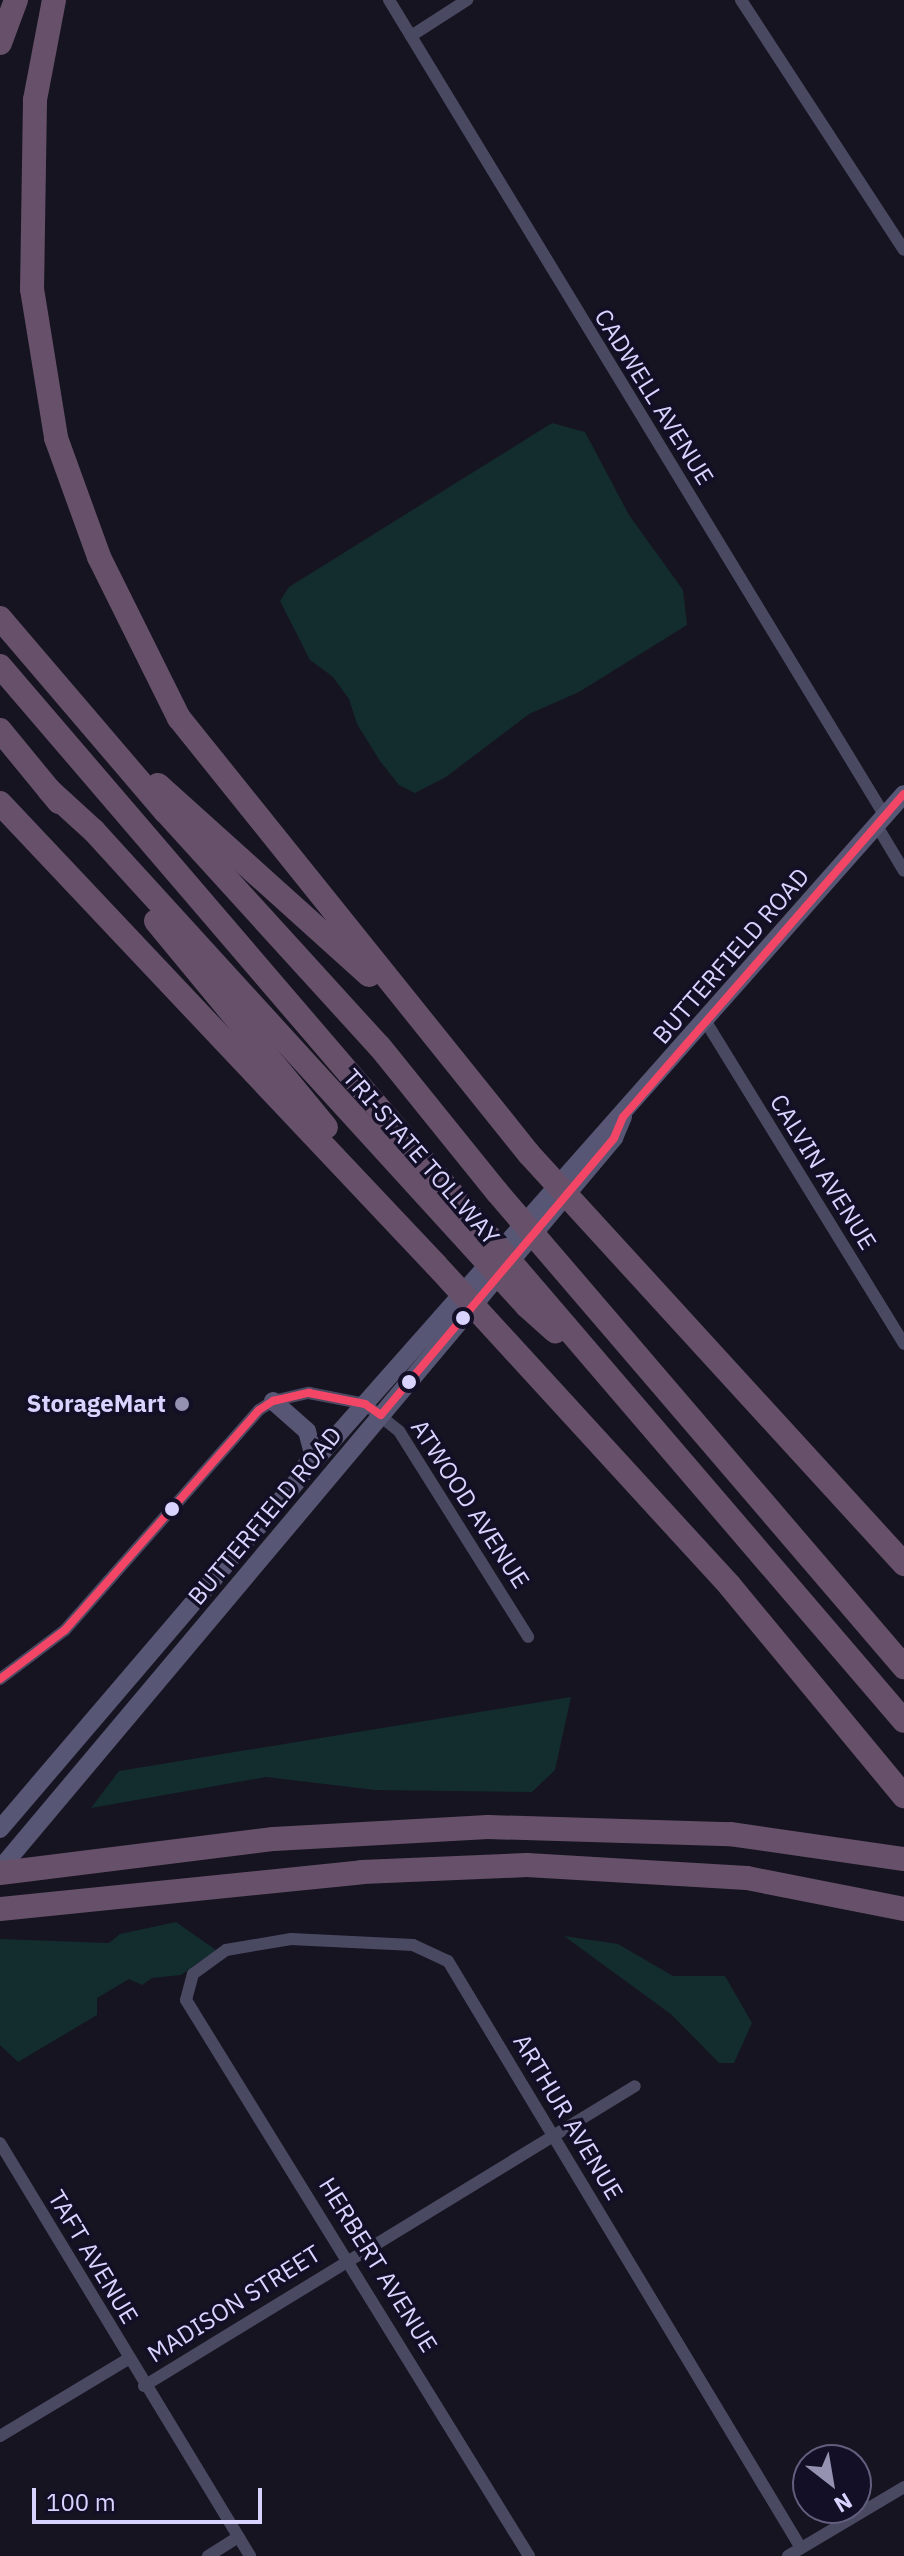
<!DOCTYPE html>
<style>
body{margin:0}
#map{position:relative;width:904px;height:2556px;overflow:hidden;background:#161421;font-family:"IBM Plex Sans",sans-serif}
div>[style]{position:absolute}
.green>*{inset:0;background:#132c2d}
.minor>*{height:12px;margin:-6px;padding:0 6px;transform-origin:6px;border-radius:6px;background:#4a4962}
.secondary>*{height:18px;margin:-9px;padding:0 9px;transform-origin:9px;border-radius:9px;background:#575674}
.motorway>*{height:24px;margin:-12px;padding:0 12px;transform-origin:12px;border-radius:12px;background:#67516a}
.bus-1>*{height:8px;margin:-4px;padding:0 4px;transform-origin:4px;border-radius:4px;background:#f34667}
.dots>*{width:22px;height:22px;translate:-50% -50%;box-sizing:border-box;border:4px solid #130f26;border-radius:50%}
span{translate:-50% -50%;white-space:nowrap;text-align:center;line-height:1.15;-webkit-text-stroke:7px #130f26;paint-order:stroke}
.street-label{font-size:24px;color:#d9d4ff}
.poi-label{font-size:24px;color:#d9d4ff;font-weight:700}
.right{translate:-100% -50%;text-align:right}
.north{position:absolute;left:792px;top:2444px;width:80px;height:80px;box-sizing:border-box;background:#130f26;border:2px solid #625e7d;border-radius:50%;rotate:149deg;font-size:22px;font-weight:700;line-height:32px;text-align:center;color:#d9d4ff}
.north::after{content:'';display:block;margin:auto;width:28px;height:36px;background:#9591b1;clip-path:polygon(50% 0,100% 100%,50% 72%,0 100%)}
.scale{position:absolute;left:32px;top:2488px;width:230px;height:36px;box-sizing:border-box;border:4px solid #d9d4ff;border-top:0;padding-left:10px;font-size:24px;line-height:28px;white-space:nowrap;color:#d9d4ff;-webkit-text-stroke:6px #130f26;paint-order:stroke}
</style>
<div id="map">
<div class="green">
<div style="clip-path:polygon(552px 423px,585px 432px,629px 515px,683px 590px,687px 625px,579px 692px,529px 714px,446px 777px,415px 793px,399px 785px,380px 761px,357px 724px,349px 699px,333px 677px,310px 660px,280px 601px,289px 587px)"></div>
<div style="clip-path:polygon(571px 1697px,555px 1770px,532px 1792px,375px 1790px,266px 1777px,91px 1808px,119px 1771px)"></div>
<div style="clip-path:polygon(176px 1922px,216px 1950px,181px 1975px,152px 1978px,142px 1985px,129px 1979px,97px 1998px,97px 2015px,18px 2062px,0 2045px,0 1939px,109px 1943px,120px 1934px)"></div>
<div style="clip-path:polygon(564px 1936px,618px 1944px,673px 1976px,725px 1976px,752px 2023px,734px 2063px,719px 2063px,672px 2015px)"></div>
</div>
<div class="minor">
<div style="left:389px;top:0;width:955px;rotate:58.71deg"></div>
<div style="left:741px;top:0;width:298px;rotate:56.9deg"></div>
<div style="left:411px;top:36px;width:67px;rotate:-32.7deg"></div>
<div style="left:877px;top:826px;width:52px;rotate:59deg"></div>
<div style="left:706px;top:1022px;width:378px;rotate:58.4deg"></div>
<div style="left:0;top:1679px;width:81px;rotate:-37deg"></div>
<div style="left:65px;top:1630px;width:293px;rotate:-48.6deg"></div>
<div style="left:259px;top:1410px;width:17px;rotate:-33deg"></div>
<div style="left:273px;top:1401px;width:37px;rotate:-13deg"></div>
<div style="left:309px;top:1393px;width:57px;rotate:11.1deg"></div>
<div style="left:365px;top:1404px;width:43px;rotate:38.5deg"></div>
<div style="left:399px;top:1431px;width:243px;rotate:57.9deg"></div>
<div style="left:0;top:2143px;width:483px;rotate:58.8deg"></div>
<div style="left:144px;top:2386px;width:575px;rotate:-31.42deg"></div>
<div style="left:0;top:2436px;width:149px;rotate:-31deg"></div>
<div style="left:208px;top:2556px;width:36px;rotate:-32deg"></div>
<div style="left:529px;top:2556px;width:653px;rotate:-121.67deg"></div>
<div style="left:186px;top:2000px;width:27px;rotate:-75deg"></div>
<div style="left:193px;top:1974px;width:41px;rotate:-36deg"></div>
<div style="left:226px;top:1950px;width:66px;rotate:-9.6deg"></div>
<div style="left:291px;top:1939px;width:122px;rotate:2.8deg"></div>
<div style="left:413px;top:1945px;width:38px;rotate:25deg"></div>
<div style="left:448px;top:1961px;width:685px;rotate:58.98deg"></div>
<div style="left:788px;top:2556px;width:135px;rotate:-30.7deg"></div>
</div>
<div class="secondary">
<div style="left:273px;top:1401px;width:45px;rotate:41.4deg"></div>
<div style="left:307px;top:1431px;width:24px;rotate:75deg"></div>
<div style="left:313px;top:1454px;width:15px;rotate:122deg"></div>
<div style="left:0;top:1829px;width:464px;rotate:-49.5deg"></div>
<div style="left:301px;top:1476px;width:910px;rotate:-48.52deg"></div>
<div style="left:0;top:1869px;width:955px;rotate:-49.97deg"></div>
<div style="left:614px;top:1138px;width:23px;rotate:-67deg"></div>
</div>
<div class="motorway">
<div style="left:54px;top:0;width:102px;rotate:100.8deg"></div>
<div style="left:35px;top:100px;width:189px;rotate:90.9deg"></div>
<div style="left:32px;top:289px;width:151px;rotate:80.8deg"></div>
<div style="left:56px;top:438px;width:127px;rotate:70.1deg"></div>
<div style="left:99px;top:557px;width:180px;rotate:63.6deg"></div>
<div style="left:179px;top:718px;width:559px;rotate:51.24deg"></div>
<div style="left:529px;top:1154px;width:556px;rotate:47.55deg"></div>
<div style="left:0;top:43px;width:46px;rotate:-69.6deg"></div>
<div style="left:0;top:618px;width:254px;rotate:49.5deg"></div>
<div style="left:165px;top:811px;width:319px;rotate:47.7deg"></div>
<div style="left:380px;top:1047px;width:186px;rotate:51.1deg"></div>
<div style="left:497px;top:1192px;width:626px;rotate:49.41deg"></div>
<div style="left:0;top:666px;width:1389px;rotate:49.41deg"></div>
<div style="left:0;top:730px;width:93px;rotate:50.7deg"></div>
<div style="left:158px;top:785px;width:284px;rotate:42deg"></div>
<div style="left:49px;top:790px;width:61px;rotate:42.3deg"></div>
<div style="left:94px;top:831px;width:643px;rotate:47.65deg"></div>
<div style="left:527px;top:1306px;width:38px;rotate:42deg"></div>
<div style="left:0;top:803px;width:635px;rotate:46.66deg"></div>
<div style="left:436px;top:1265px;width:435px;rotate:47.5deg"></div>
<div style="left:730px;top:1586px;width:273px;rotate:50.4deg"></div>
<div style="left:156px;top:921px;width:267px;rotate:50.5deg"></div>
<div style="left:0;top:1873px;width:276px;rotate:-7.1deg"></div>
<div style="left:274px;top:1839px;width:214px;rotate:-3.2deg"></div>
<div style="left:488px;top:1827px;width:242px;rotate:1.7deg"></div>
<div style="left:730px;top:1834px;width:176px;rotate:8.2deg"></div>
<div style="left:0;top:1909px;width:364px;rotate:-5.8deg"></div>
<div style="left:362px;top:1872px;width:165px;rotate:-2.4deg"></div>
<div style="left:527px;top:1865px;width:220px;rotate:3.4deg"></div>
<div style="left:747px;top:1878px;width:160px;rotate:11.2deg"></div>
</div>
<div class="bus-1">
<div style="left:0;top:1679px;width:81px;rotate:-37deg"></div>
<div style="left:65px;top:1630px;width:293px;rotate:-48.6deg"></div>
<div style="left:259px;top:1410px;width:17px;rotate:-33deg"></div>
<div style="left:273px;top:1401px;width:37px;rotate:-13deg"></div>
<div style="left:309px;top:1393px;width:57px;rotate:11.1deg"></div>
<div style="left:365px;top:1404px;width:19px;rotate:35deg"></div>
<div style="left:381px;top:1415px;width:362px;rotate:-49.9deg"></div>
<div style="left:614px;top:1138px;width:23px;rotate:-67deg"></div>
<div style="left:623px;top:1117px;width:428px;rotate:-49deg"></div>
</div>
<div class="dots">
<div style="left:463px;top:1318px;background:#d9d4ff"></div>
<div style="left:409px;top:1382px;background:#d9d4ff"></div>
<div style="left:182px;top:1404px;background:#9591b1"></div>
<div style="left:172px;top:1509px;background:#d9d4ff"></div>
</div>
<div class="street-label">
<span style="left:654px;top:397px;rotate:58deg">CADWELL AVENUE</span>
<span style="left:731px;top:956px;rotate:-49deg">BUTTERFIELD ROAD</span>
<span style="left:421px;top:1157px;rotate:49deg">TRI-STATE TOLLWAY</span>
<span style="left:823px;top:1172px;rotate:58deg">CALVIN AVENUE</span>
<span style="left:470px;top:1504px;rotate:57deg">ATWOOD AVENUE</span>
<span style="left:265px;top:1516px;rotate:-50deg">BUTTERFIELD ROAD</span>
<span style="left:568px;top:2117px;rotate:59deg">ARTHUR AVENUE</span>
<span style="left:93px;top:2257px;rotate:59deg">TAFT AVENUE</span>
<span style="left:378px;top:2265px;rotate:58deg">HERBERT AVENUE</span>
<span style="left:234px;top:2304px;rotate:-32deg">MADISON STREET</span>
</div>
<div class="poi-label">
<span class="right" style="left:166px;top:1404px">StorageMart</span>
</div>
<div class="north">N</div>
<div class="scale">100 m</div>
</div>
